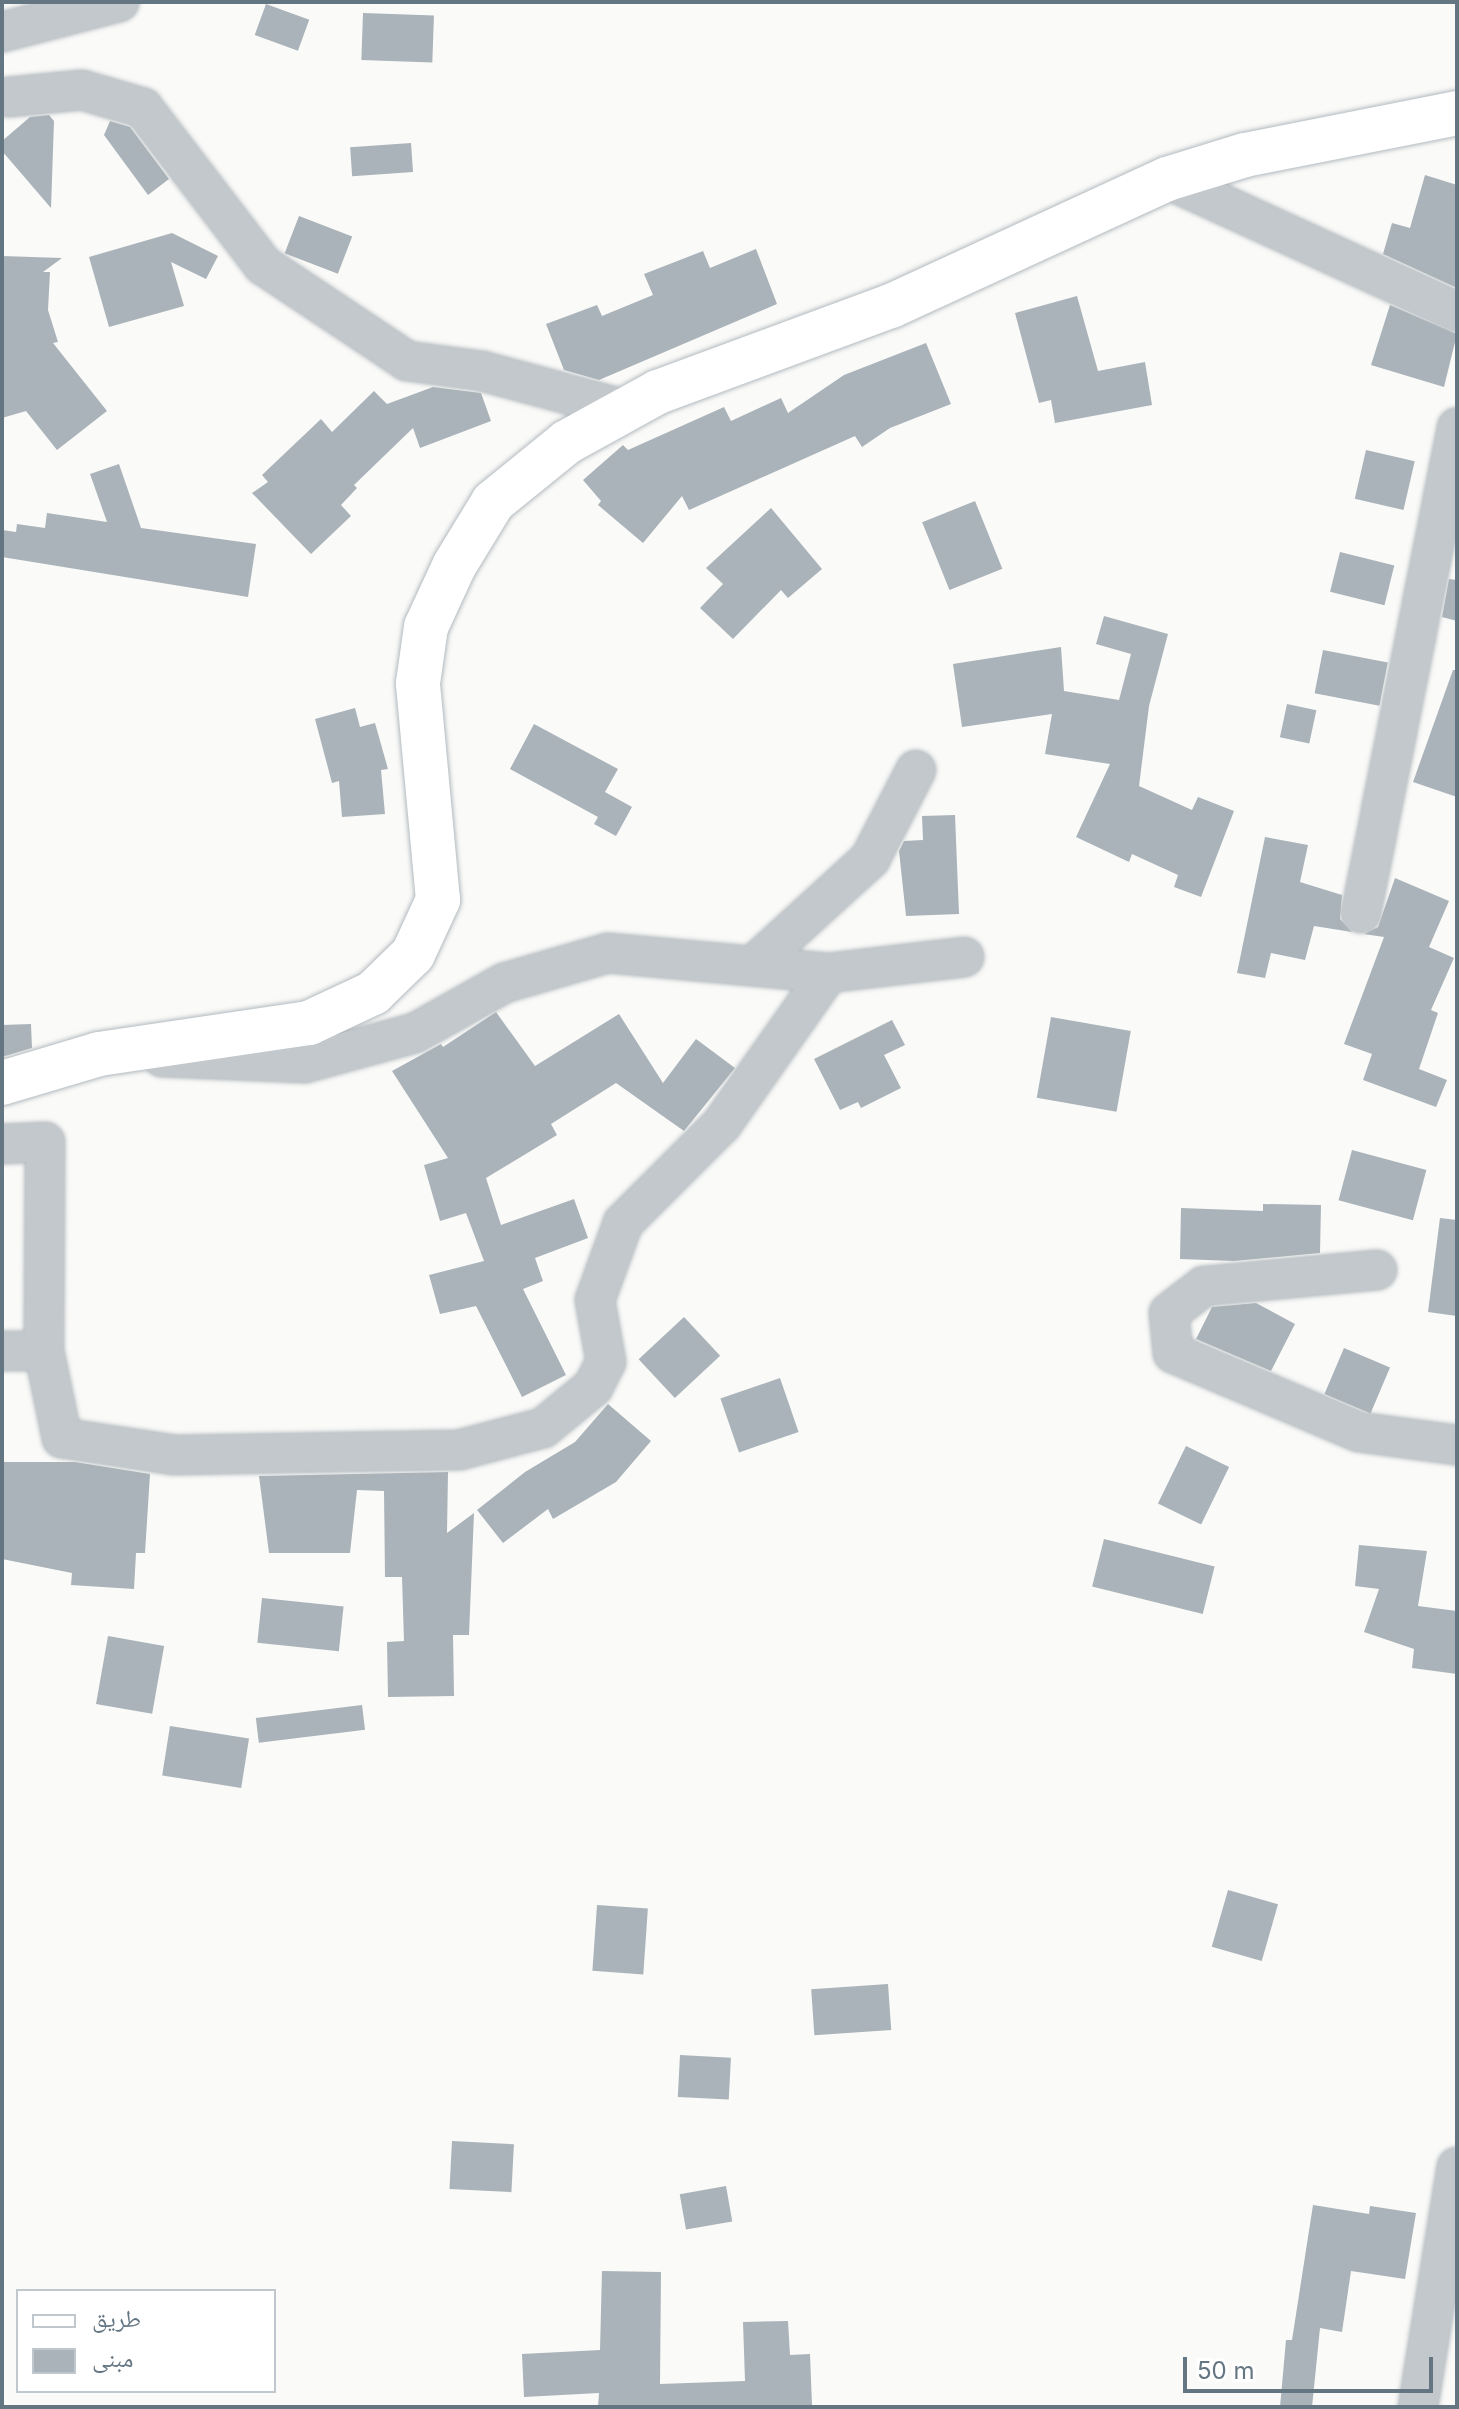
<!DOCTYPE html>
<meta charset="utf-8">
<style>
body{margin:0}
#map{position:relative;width:1459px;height:2409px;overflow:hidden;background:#fafaf8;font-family:Inter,"Noto Naskh Arabic",sans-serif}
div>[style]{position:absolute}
.building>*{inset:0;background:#aab3b9;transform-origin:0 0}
.roads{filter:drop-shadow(0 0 2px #b3babf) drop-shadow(0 0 2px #b3babf)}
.minor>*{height:38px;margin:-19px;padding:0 19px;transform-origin:19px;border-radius:19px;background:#c3c8cc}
.secondary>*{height:44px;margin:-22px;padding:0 22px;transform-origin:22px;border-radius:22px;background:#fff}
span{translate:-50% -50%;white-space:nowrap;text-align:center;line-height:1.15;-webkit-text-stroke:8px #fff;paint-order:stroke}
.frame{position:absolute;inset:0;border:4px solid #657683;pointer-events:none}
.legend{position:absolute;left:16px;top:2289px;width:260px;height:104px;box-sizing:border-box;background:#fff;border:2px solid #c1c8cd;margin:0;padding:10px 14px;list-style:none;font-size:24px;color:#657683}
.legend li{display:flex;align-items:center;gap:16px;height:40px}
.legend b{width:40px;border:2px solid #c1c8cd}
.scale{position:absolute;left:1183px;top:2357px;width:250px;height:36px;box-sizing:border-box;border:4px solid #657683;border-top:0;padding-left:10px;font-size:24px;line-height:28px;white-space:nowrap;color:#657683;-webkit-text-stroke:6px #fff;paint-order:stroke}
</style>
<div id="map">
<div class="building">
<div style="left:266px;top:4px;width:46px;height:33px;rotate:20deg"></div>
<div style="left:363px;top:13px;width:71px;height:47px;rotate:2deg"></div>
<div style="clip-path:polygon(49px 115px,54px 121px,51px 208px,2px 151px,2px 141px,30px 117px)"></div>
<div style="clip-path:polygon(110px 121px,130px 127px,169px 179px,148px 195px,104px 135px)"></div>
<div style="left:411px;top:143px;width:29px;height:61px;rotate:86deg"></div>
<div style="clip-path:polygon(1425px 175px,1457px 185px,1457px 288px,1383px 254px,1392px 223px,1410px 228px)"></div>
<div style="left:299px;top:216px;width:57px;height:40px;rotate:21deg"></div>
<div style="clip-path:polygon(172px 233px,218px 256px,206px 279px,171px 262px,184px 306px,109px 327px,89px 257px)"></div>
<div style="clip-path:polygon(756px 249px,777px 304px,599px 380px,564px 370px,546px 324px,597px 305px,602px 316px,653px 295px,644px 274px,703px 251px,710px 268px)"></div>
<div style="clip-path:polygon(2px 256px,62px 258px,43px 272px,50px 272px,48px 310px,58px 342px,53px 343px,107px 411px,57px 450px,26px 411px,2px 418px)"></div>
<div style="clip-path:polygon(1077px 296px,1098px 371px,1145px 362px,1152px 405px,1055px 423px,1051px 400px,1039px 403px,1015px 313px)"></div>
<div style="clip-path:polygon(1390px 305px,1457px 334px,1444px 387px,1371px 365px)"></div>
<div style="clip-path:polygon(926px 343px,951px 404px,890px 428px,862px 447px,855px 436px,689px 510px,682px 496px,643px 543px,598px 505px,601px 501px,583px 480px,623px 445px,628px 450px,724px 407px,731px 421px,781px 398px,788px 413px,844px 375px)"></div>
<div style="clip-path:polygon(433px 387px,481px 393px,491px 421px,420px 448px,413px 428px,354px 485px,357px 488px,341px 505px,351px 516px,311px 554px,252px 493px,268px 482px,262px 475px,321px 419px,332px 432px,374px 391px,387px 404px)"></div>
<div style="left:1366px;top:450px;width:50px;height:50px;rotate:13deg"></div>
<div style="clip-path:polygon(119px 464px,141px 528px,256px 544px,248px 597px,2px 557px,2px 530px,16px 532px,17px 524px,45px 528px,47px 513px,107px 522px,90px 474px)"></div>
<div style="left:975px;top:501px;width:73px;height:57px;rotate:68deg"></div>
<div style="clip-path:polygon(771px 508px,822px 569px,788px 598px,781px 590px,733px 639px,700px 608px,723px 584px,706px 568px)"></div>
<div style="left:1340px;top:552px;width:56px;height:41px;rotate:14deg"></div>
<div style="clip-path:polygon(1449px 579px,1457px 580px,1457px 621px,1442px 617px)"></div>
<div style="clip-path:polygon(1104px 616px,1168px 634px,1149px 706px,1139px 786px,1192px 810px,1198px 797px,1234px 811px,1201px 897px,1174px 887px,1178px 875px,1132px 854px,1129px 862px,1076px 837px,1110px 764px,1045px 754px,1052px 714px,962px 727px,953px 664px,1061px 647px,1064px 691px,1119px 700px,1131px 654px,1096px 644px)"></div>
<div style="left:1323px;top:650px;width:66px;height:44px;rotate:11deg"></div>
<div style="clip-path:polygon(1453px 670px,1457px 670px,1457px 797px,1413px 782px)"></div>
<div style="left:1287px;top:704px;width:30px;height:34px;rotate:12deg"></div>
<div style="clip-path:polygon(355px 708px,360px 727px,375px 723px,388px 769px,381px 770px,385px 814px,342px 817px,339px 781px,332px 783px,315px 719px)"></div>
<div style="clip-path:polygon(534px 724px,618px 769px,605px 792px,632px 807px,616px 836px,594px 824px,598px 817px,510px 769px)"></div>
<div style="clip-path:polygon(955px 815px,959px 914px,906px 916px,899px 851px,904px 841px,923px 840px,922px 816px)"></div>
<div style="clip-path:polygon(1265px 837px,1308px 845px,1300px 882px,1342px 895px,1340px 919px,1352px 932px,1314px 926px,1305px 960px,1271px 953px,1265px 978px,1237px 973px)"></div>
<div style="clip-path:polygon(1395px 878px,1449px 901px,1429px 947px,1454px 958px,1431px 1010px,1438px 1013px,1419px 1069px,1447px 1080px,1436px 1107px,1363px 1080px,1372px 1054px,1344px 1044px,1384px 937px,1364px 934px,1378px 927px)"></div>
<div style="clip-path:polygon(496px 1012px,535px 1066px,619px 1014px,663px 1083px,696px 1039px,735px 1068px,684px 1131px,616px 1083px,551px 1124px,557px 1135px,486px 1178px,501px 1225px,574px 1199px,588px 1238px,535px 1258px,543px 1281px,523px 1289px,566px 1375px,522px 1397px,476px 1306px,440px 1314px,429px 1275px,484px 1261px,466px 1213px,440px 1221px,424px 1165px,448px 1158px,392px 1071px,441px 1044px,443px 1047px)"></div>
<div style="left:1051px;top:1017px;width:81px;height:82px;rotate:10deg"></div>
<div style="clip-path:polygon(892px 1020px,905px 1045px,884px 1055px,901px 1088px,861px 1108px,858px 1102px,840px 1110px,814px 1059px)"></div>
<div style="clip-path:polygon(31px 1024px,32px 1048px,2px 1057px,2px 1025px)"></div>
<div style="left:1352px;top:1150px;width:77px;height:52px;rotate:15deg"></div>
<div style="clip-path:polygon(1263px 1204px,1321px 1205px,1320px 1253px,1234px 1261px,1180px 1259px,1181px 1208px,1263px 1211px)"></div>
<div style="clip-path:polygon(1440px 1218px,1457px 1220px,1457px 1316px,1428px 1312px)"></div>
<div style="clip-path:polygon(1256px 1303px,1295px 1324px,1271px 1371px,1196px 1339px,1212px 1307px)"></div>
<div style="left:684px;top:1317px;width:53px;height:62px;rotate:47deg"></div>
<div style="left:1344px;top:1348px;width:50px;height:50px;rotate:23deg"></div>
<div style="left:780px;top:1378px;width:57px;height:63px;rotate:71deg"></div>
<div style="clip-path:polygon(608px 1404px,651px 1441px,616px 1482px,553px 1519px,548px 1509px,503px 1543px,477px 1510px,525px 1472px,575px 1442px)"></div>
<div style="left:1186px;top:1446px;width:48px;height:64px;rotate:26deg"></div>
<div style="clip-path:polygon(2px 1462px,75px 1462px,150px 1474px,145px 1553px,136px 1553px,134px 1589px,71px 1585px,72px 1573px,2px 1559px)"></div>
<div style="clip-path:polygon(448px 1472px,447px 1533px,474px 1513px,469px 1635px,453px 1635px,454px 1696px,388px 1697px,387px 1642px,404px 1641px,402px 1577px,385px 1577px,384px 1491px,357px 1490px,350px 1553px,269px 1553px,259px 1476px)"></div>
<div style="left:1104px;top:1539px;width:114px;height:49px;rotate:14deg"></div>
<div style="clip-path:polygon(1359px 1545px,1427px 1551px,1418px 1606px,1457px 1611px,1457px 1674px,1412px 1668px,1414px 1649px,1364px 1632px,1379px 1589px,1355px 1586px)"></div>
<div style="left:262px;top:1598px;width:82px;height:45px;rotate:6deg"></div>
<div style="left:108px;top:1636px;width:57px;height:69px;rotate:10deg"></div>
<div style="left:362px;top:1705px;width:25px;height:107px;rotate:83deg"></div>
<div style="left:170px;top:1726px;width:80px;height:50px;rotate:9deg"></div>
<div style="left:1228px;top:1890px;width:52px;height:59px;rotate:16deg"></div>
<div style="left:597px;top:1905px;width:51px;height:66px;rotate:4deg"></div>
<div style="left:888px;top:1984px;width:46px;height:77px;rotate:86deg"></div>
<div style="left:680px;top:2055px;width:51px;height:42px;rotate:3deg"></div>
<div style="left:452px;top:2141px;width:62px;height:48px;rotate:3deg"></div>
<div style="left:726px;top:2186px;width:36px;height:47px;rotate:80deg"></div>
<div style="clip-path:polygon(1313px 2205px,1369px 2214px,1370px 2206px,1416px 2213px,1405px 2279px,1351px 2271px,1342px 2332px,1320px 2328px,1312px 2407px,1280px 2407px,1286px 2340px,1292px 2340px)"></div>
<div style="clip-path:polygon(602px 2271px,661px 2272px,660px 2384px,745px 2381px,743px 2322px,788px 2321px,790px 2355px,810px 2354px,812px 2405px,598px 2407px,599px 2393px,524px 2397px,522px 2354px,600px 2350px)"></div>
</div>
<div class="roads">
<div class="minor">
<div style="left:2px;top:32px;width:121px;rotate:-14.4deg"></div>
<div style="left:9px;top:97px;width:73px;rotate:-5.5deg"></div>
<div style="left:82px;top:90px;width:64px;rotate:16.4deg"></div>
<div style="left:143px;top:108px;width:198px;rotate:52.6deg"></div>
<div style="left:263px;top:265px;width:173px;rotate:33.7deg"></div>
<div style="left:407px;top:361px;width:76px;rotate:7.6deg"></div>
<div style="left:482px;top:371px;width:150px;rotate:15.1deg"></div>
<div style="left:1167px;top:179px;width:319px;rotate:24.6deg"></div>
<div style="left:1361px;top:913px;width:495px;rotate:-78.8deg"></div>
<div style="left:755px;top:964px;width:156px;rotate:-42.4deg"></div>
<div style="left:870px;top:859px;width:100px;rotate:-62.7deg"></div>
<div style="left:162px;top:1057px;width:143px;rotate:2.4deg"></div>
<div style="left:305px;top:1063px;width:114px;rotate:-15.3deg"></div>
<div style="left:415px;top:1033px;width:102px;rotate:-29.3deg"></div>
<div style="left:504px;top:983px;width:108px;rotate:-16.1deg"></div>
<div style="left:608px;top:953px;width:221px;rotate:5.2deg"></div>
<div style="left:828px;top:973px;width:137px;rotate:-6.7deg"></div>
<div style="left:2px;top:1144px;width:43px;rotate:-2.7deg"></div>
<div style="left:45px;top:1142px;width:209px;rotate:90.3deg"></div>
<div style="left:44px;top:1351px;width:89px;rotate:78.3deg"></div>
<div style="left:62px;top:1438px;width:113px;rotate:8.6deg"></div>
<div style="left:174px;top:1455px;width:285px;rotate:-1deg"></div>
<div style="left:459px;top:1450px;width:87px;rotate:-14.7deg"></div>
<div style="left:543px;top:1428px;width:65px;rotate:-39.4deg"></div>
<div style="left:593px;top:1387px;width:28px;rotate:-63deg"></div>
<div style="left:606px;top:1362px;width:63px;rotate:-100.1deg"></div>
<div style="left:595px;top:1300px;width:82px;rotate:-70deg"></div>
<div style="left:623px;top:1223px;width:140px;rotate:-45deg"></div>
<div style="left:722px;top:1124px;width:184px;rotate:-54.9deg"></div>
<div style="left:1377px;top:1270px;width:174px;rotate:174.7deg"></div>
<div style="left:1204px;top:1286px;width:44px;rotate:142.4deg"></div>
<div style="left:1169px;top:1313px;width:40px;rotate:84.3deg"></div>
<div style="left:1173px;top:1353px;width:202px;rotate:23deg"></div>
<div style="left:1359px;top:1432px;width:99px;rotate:7.6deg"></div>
<div style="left:2px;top:1351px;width:42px"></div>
<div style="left:1418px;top:2407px;width:243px;rotate:-80.8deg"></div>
</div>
<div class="secondary">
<div style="left:2px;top:1083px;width:101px;rotate:-16.6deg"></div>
<div style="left:99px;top:1054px;width:212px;rotate:-8.4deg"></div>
<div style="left:309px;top:1023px;width:71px;rotate:-25.1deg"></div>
<div style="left:373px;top:993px;width:56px;rotate:-44.3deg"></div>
<div style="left:413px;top:954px;width:60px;rotate:-65.2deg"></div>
<div style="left:438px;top:900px;width:218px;rotate:-95.3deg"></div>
<div style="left:418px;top:683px;width:57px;rotate:-81.9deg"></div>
<div style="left:426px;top:627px;width:67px;rotate:-65.3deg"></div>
<div style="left:454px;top:566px;width:75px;rotate:-58.6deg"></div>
<div style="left:493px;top:502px;width:95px;rotate:-39deg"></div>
<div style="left:567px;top:442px;width:104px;rotate:-28.8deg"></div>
<div style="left:658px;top:392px;width:248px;rotate:-20.3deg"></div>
<div style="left:891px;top:306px;width:304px;rotate:-24.7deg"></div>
<div style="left:1167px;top:179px;width:82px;rotate:-17.1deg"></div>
<div style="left:1245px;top:155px;width:216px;rotate:-11.2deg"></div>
</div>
</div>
<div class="frame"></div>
<ul class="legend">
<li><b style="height:10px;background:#fff"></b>طريق</li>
<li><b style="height:22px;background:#aab3b9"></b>مبنى</li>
</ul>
<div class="scale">50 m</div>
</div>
